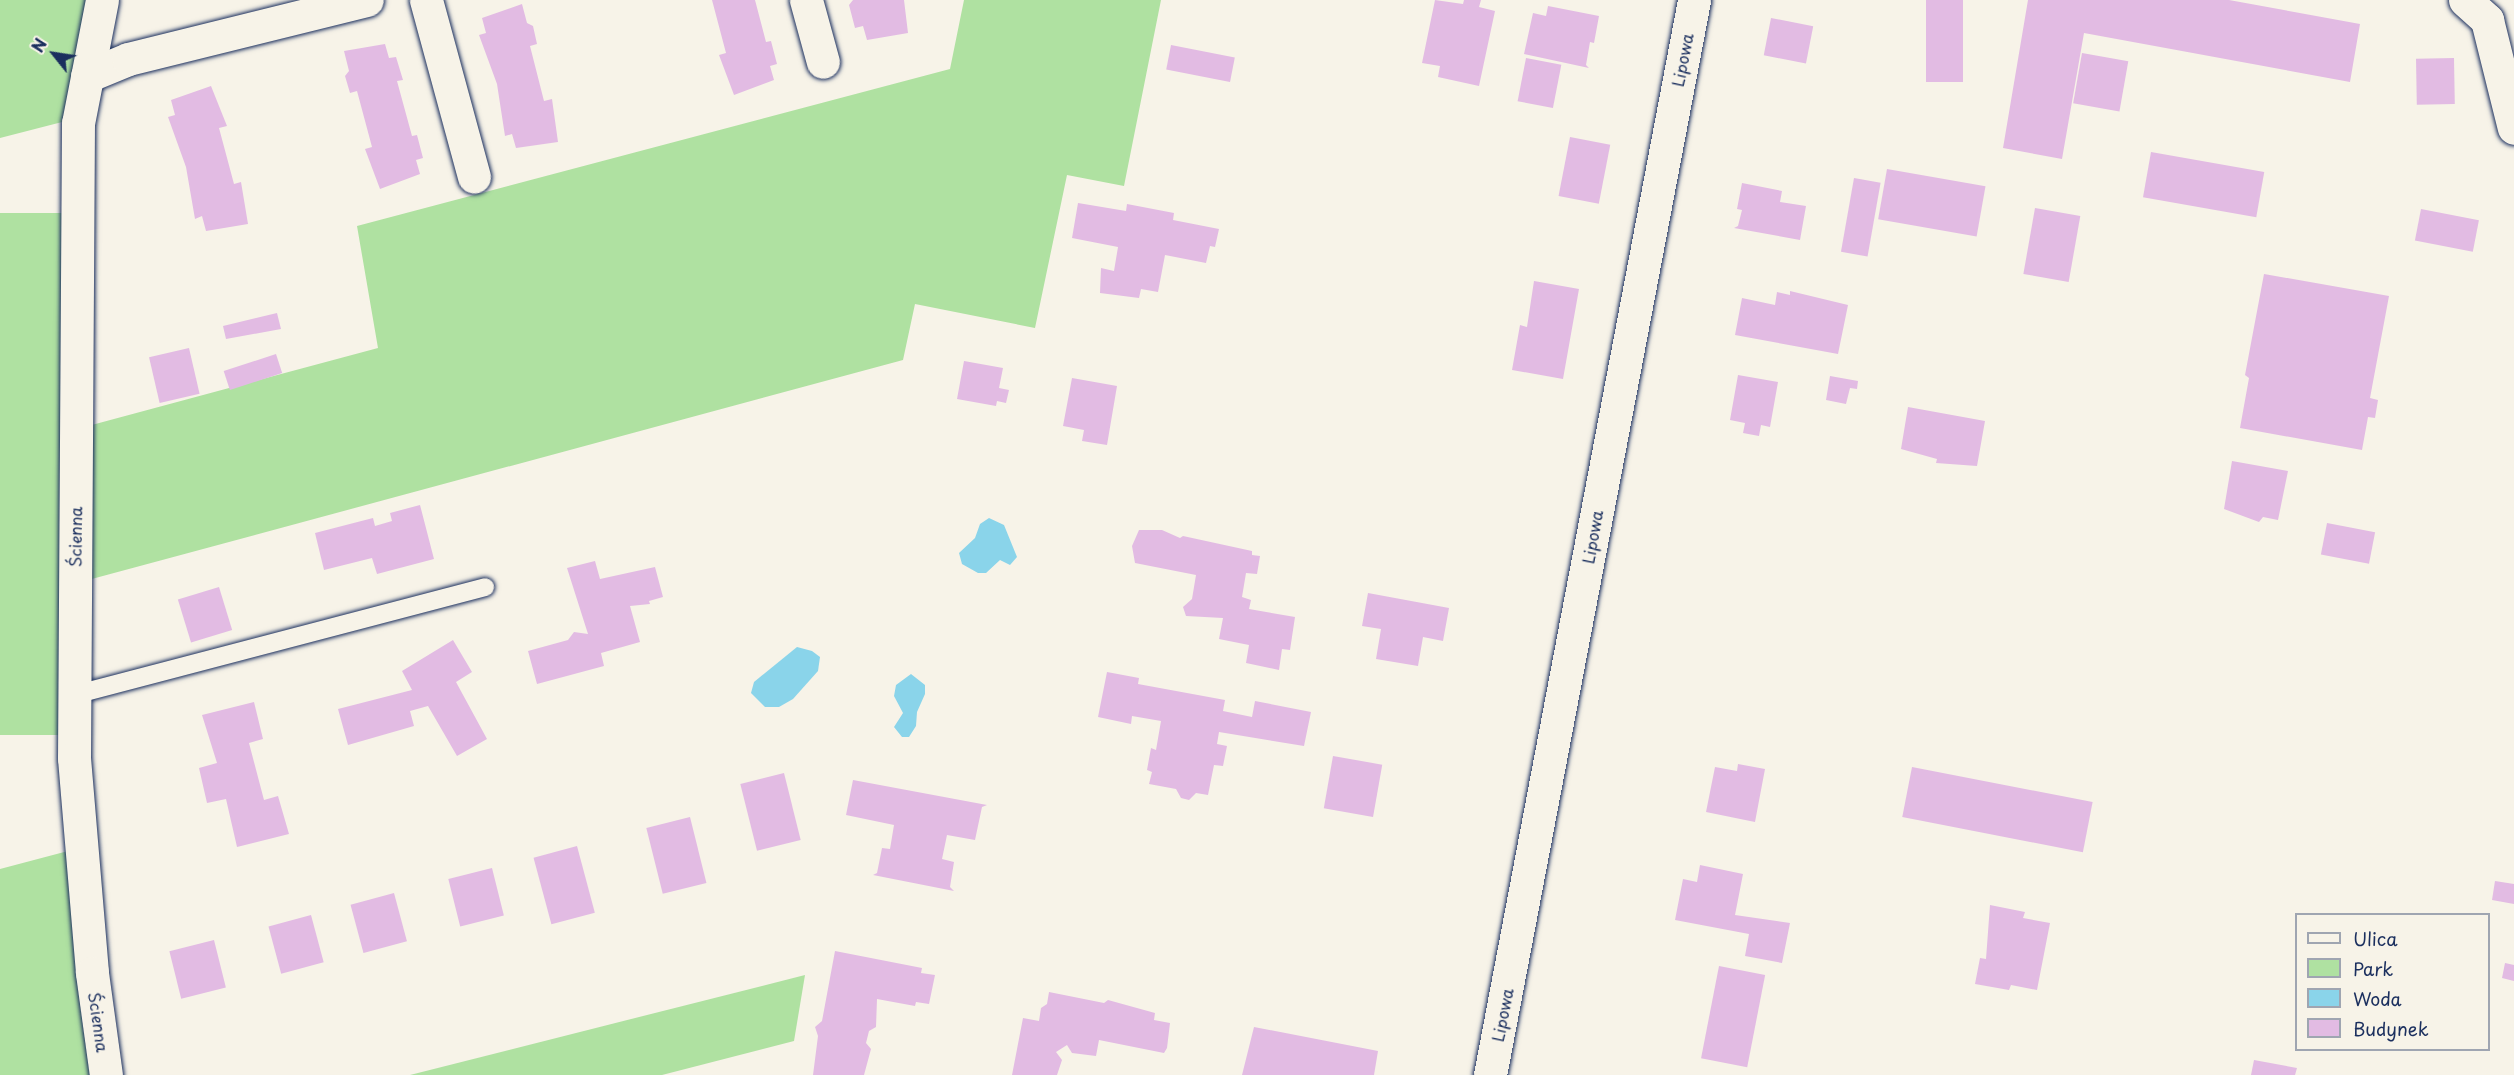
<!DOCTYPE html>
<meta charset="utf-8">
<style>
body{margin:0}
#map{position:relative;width:2514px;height:1075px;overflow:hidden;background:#f7f3e8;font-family:"Playpen Sans",sans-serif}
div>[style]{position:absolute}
.green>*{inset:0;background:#afe1a1;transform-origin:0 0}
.water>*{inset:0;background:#8ad4ea}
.building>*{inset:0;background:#e2bbe3;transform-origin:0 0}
.roads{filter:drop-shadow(0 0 2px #1b2f5e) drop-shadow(0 0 2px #1b2f5e)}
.lane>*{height:18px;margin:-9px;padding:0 9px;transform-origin:9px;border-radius:9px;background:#f7f3e8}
.street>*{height:33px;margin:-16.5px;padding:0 16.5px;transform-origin:16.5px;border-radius:16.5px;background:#f7f3e8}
.secondary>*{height:33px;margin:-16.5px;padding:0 16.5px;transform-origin:16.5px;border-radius:16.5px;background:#f7f3e8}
span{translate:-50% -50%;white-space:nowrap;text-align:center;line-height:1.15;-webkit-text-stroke:4.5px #f7f3e8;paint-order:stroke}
.street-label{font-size:16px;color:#1b2f5e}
.legend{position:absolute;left:2295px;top:913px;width:195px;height:138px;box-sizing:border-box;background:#f7f3e8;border:2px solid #9fa5b1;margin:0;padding:8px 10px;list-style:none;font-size:18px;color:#1b2f5e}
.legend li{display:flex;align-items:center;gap:12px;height:30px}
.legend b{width:30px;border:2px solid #9fa5b1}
.north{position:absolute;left:24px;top:24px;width:60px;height:60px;-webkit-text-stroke:4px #f7f3e8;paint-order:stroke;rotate:300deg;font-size:16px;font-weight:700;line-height:24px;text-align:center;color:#1b2f5e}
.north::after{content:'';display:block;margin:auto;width:21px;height:27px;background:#1b2f5e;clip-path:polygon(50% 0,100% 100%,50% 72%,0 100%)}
</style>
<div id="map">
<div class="green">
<div style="clip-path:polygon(0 0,86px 0,66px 121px,0 138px)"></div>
<div style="clip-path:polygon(964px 0,1161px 0,1124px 186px,1067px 175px,1035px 328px,915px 304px,903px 360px,88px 580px,88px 426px,378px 348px,357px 226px,950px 69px)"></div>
<div style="left:64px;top:213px;width:522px;height:66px;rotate:90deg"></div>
<div style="clip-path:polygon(68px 851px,95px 1075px,0 1075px,0 869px)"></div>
<div style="clip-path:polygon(805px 975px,794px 1041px,662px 1075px,410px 1075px)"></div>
</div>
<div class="water">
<div style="clip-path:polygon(989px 518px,1004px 525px,1017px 557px,1010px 565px,1000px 560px,986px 573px,978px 573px,962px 564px,959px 553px,975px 538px,980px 524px)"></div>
<div style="clip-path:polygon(797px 647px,812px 651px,820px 657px,818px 671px,793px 699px,779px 707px,765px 707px,751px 693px,754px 682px)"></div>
<div style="clip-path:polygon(911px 674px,925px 685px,925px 694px,917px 712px,916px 726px,909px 737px,902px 737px,894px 727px,903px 713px,894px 696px,896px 685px)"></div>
</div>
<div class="building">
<div style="clip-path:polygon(712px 0,755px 0,766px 42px,771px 41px,777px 64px,770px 66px,774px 80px,734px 95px,719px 55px,726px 53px)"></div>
<div style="clip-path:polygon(853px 0,904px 0,908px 33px,867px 40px,863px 26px,855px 28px,849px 5px)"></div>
<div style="clip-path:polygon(1435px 0,1463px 4px,1464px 0,1481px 0,1479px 7px,1495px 11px,1479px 86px,1438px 77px,1440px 66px,1422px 63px)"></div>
<div style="left:1926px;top:0;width:37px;height:82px"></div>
<div style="clip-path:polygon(2028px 0,2229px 0,2360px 24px,2350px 82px,2084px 33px,2062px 159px,2003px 148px)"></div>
<div style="clip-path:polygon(522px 4px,527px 23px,533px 26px,537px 44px,530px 46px,544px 101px,552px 99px,558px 142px,516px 148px,512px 134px,505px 136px,497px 84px,479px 35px,486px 33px,482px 18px)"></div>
<div style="clip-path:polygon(1548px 6px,1599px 16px,1594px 43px,1590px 42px,1586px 65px,1589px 68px,1524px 54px,1533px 13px,1546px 16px)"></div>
<div style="left:1771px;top:18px;width:43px;height:38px;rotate:11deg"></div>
<div style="clip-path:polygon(385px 44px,389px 58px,396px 57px,403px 80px,397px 81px,412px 136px,417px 135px,423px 158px,416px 160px,420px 174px,380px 189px,365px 149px,372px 147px,357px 91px,350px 93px,345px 76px,349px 71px,344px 51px)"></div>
<div style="left:1171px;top:45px;width:65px;height:25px;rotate:11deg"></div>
<div style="left:2082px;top:53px;width:47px;height:51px;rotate:10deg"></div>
<div style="left:1526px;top:58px;width:36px;height:44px;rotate:11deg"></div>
<div style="left:2454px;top:58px;width:46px;height:38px;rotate:89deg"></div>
<div style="clip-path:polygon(211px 86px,227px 126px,219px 128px,234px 184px,241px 182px,248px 224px,206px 231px,202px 216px,195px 219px,186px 167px,168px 117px,175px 115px,171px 100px)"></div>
<div style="left:1570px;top:137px;width:41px;height:60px;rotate:11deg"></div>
<div style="left:2151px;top:152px;width:115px;height:46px;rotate:10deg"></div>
<div style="left:1887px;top:169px;width:100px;height:51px;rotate:10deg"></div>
<div style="left:1854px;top:178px;width:27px;height:75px;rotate:10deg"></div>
<div style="clip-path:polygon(1742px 183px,1782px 191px,1780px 202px,1806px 206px,1800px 240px,1734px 228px,1738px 226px,1742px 210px,1737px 209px)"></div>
<div style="clip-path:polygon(1078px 203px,1126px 211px,1127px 204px,1174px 213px,1173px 220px,1219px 229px,1215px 247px,1210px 246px,1206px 263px,1165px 255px,1158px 292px,1141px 289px,1139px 298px,1100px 293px,1101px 268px,1114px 271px,1118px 247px,1072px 238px)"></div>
<div style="left:2035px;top:208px;width:46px;height:67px;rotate:10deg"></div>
<div style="left:2421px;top:209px;width:59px;height:32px;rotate:11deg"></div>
<div style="clip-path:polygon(2264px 274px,2389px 296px,2370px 398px,2378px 400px,2375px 418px,2368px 417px,2362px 450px,2240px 428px,2249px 378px,2245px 375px)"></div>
<div style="clip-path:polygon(1534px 281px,1579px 289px,1563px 379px,1512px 370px,1520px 325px,1527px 327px)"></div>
<div style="clip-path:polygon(1790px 291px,1848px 305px,1838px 354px,1735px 335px,1742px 298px,1775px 305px,1777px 292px,1790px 295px)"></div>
<div style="clip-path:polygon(277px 313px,281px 329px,226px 339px,223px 326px)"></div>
<div style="left:189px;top:348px;width:47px;height:41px;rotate:77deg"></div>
<div style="left:276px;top:354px;width:20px;height:55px;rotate:72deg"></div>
<div style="clip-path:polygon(964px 361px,1003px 368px,999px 388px,1009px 390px,1006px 403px,997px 401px,996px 406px,957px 399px)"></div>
<div style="clip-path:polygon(1738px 375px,1778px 382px,1770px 427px,1761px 425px,1759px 436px,1743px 433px,1745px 423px,1730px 420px)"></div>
<div style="clip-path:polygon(1830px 376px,1858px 381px,1857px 389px,1850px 388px,1846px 404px,1826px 400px)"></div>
<div style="clip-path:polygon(1072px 378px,1117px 386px,1107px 445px,1082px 441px,1084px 430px,1063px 426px)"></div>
<div style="clip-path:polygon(1908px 407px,1985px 421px,1977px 466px,1936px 463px,1937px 459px,1901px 449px)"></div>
<div style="clip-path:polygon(2232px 461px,2288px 471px,2278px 520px,2263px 517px,2259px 522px,2224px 509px)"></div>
<div style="clip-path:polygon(420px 505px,434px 559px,377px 574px,372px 558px,324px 570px,315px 533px,373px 518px,375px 526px,392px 521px,390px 513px)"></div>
<div style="left:2327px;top:523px;width:49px;height:32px;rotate:11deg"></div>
<div style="clip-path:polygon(1139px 530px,1162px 530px,1180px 538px,1183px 536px,1252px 551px,1252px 555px,1260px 556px,1257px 574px,1246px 573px,1242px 597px,1251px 600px,1249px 609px,1295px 617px,1290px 650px,1282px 649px,1279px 670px,1246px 663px,1249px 645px,1219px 639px,1223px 618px,1186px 616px,1183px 607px,1192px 599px,1196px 575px,1135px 563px,1132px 546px)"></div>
<div style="clip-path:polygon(595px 561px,600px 579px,655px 567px,663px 597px,649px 601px,650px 604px,630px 606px,640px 642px,601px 653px,604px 666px,537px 684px,528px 651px,568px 640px,574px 632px,588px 634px,567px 568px)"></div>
<div style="left:219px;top:587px;width:45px;height:43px;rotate:73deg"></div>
<div style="clip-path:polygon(1368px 593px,1449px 608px,1443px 641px,1423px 637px,1418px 666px,1376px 659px,1381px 629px,1362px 626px)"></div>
<div style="clip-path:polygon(453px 640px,472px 672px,456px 682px,487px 739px,457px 756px,428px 706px,410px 711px,414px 726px,348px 745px,338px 709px,412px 690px,402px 671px)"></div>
<div style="clip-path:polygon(1107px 672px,1139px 678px,1138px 684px,1225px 700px,1223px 711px,1252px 717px,1255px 701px,1311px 712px,1304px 746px,1219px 732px,1217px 744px,1227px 746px,1223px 766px,1214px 765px,1208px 795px,1196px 793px,1189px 800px,1181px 798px,1176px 789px,1149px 784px,1152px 772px,1147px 770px,1151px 748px,1156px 750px,1161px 721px,1132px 716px,1131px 724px,1098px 717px)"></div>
<div style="clip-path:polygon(254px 702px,263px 739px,249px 743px,264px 800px,278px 796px,289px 834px,237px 847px,226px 799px,207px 803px,199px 768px,217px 763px,202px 715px)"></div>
<div style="left:1333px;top:756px;width:50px;height:53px;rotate:10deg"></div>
<div style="clip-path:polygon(1738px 764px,1765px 769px,1755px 822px,1706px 812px,1715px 767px,1737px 771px)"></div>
<div style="left:1912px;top:767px;width:184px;height:51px;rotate:11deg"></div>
<div style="left:784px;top:773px;width:69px;height:45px;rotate:76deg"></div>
<div style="clip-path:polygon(853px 780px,987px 805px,982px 807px,975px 840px,947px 835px,942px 859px,954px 862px,950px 887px,954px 891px,873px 875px,877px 873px,882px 848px,890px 849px,894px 825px,846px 815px)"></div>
<div style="left:690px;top:817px;width:68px;height:45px;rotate:76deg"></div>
<div style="left:577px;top:846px;width:69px;height:45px;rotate:75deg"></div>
<div style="clip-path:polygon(1700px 865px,1743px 874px,1735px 915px,1790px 923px,1782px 963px,1745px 956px,1749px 934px,1675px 920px,1683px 879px,1697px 882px)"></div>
<div style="left:492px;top:868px;width:49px;height:45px;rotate:76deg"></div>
<div style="clip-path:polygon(2495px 881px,2514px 884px,2514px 904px,2492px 900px)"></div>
<div style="left:394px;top:893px;width:50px;height:45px;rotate:75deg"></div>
<div style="clip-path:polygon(1990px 905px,2025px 912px,2023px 918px,2050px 923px,2037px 990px,2011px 985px,2009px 990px,1975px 984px,1980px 958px,1986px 959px)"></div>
<div style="left:311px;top:915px;width:49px;height:44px;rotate:75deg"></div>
<div style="left:214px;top:940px;width:49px;height:46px;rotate:76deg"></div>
<div style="clip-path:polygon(835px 951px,922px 968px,921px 973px,935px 975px,929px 1004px,916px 1002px,915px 1006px,877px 999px,876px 1027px,869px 1031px,866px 1043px,871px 1049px,864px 1075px,813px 1075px,818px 1036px,815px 1027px,822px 1021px)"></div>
<div style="clip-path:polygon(2505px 963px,2514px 965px,2514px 981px,2502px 978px)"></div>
<div style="left:1719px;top:966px;width:47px;height:94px;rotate:11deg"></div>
<div style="clip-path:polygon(1049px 992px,1104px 1003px,1108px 1000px,1155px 1013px,1154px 1020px,1170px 1023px,1167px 1048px,1164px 1053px,1099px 1040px,1096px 1056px,1072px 1053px,1067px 1045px,1056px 1052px,1062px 1060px,1057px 1075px,1012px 1075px,1023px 1018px,1039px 1021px,1041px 1008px,1047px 1004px)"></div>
<div style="clip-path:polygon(1254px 1027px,1378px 1051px,1374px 1075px,1242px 1075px)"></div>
<div style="clip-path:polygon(2254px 1060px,2297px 1068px,2295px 1075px,2251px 1075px)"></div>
</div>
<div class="roads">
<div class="lane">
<div style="left:74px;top:695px;width:425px;rotate:-14.7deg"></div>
</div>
<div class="street">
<div style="left:102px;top:0;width:125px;rotate:101deg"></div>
<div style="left:78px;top:123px;width:635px;rotate:90.36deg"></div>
<div style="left:74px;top:758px;width:216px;rotate:85.2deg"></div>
<div style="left:92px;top:973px;width:103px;rotate:82.2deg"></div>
<div style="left:426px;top:0;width:183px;rotate:74.8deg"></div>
<div style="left:806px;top:0;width:64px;rotate:74.7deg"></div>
<div style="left:87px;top:76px;width:44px;rotate:-22.5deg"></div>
<div style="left:128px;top:59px;width:246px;rotate:-13.9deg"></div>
</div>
<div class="secondary">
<div style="left:2465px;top:0;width:30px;rotate:42deg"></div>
<div style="left:2487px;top:20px;width:111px;rotate:76deg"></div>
<div style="left:1490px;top:1075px;width:1094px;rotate:-79.25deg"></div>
</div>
</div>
<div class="street-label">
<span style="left:1682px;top:60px;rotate:-79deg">Lipowa</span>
<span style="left:75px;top:537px;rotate:-89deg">Ścienna</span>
<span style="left:1592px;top:537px;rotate:-80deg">Lipowa</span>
<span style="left:1502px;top:1015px;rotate:-79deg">Lipowa</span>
<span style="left:99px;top:1022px;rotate:82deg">Ścienna</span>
</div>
<ul class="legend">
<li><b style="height:8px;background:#f7f3e8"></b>Ulica</li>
<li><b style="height:16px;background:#afe1a1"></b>Park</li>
<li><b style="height:16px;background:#8ad4ea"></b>Woda</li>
<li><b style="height:16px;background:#e2bbe3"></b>Budynek</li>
</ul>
<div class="north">N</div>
</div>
